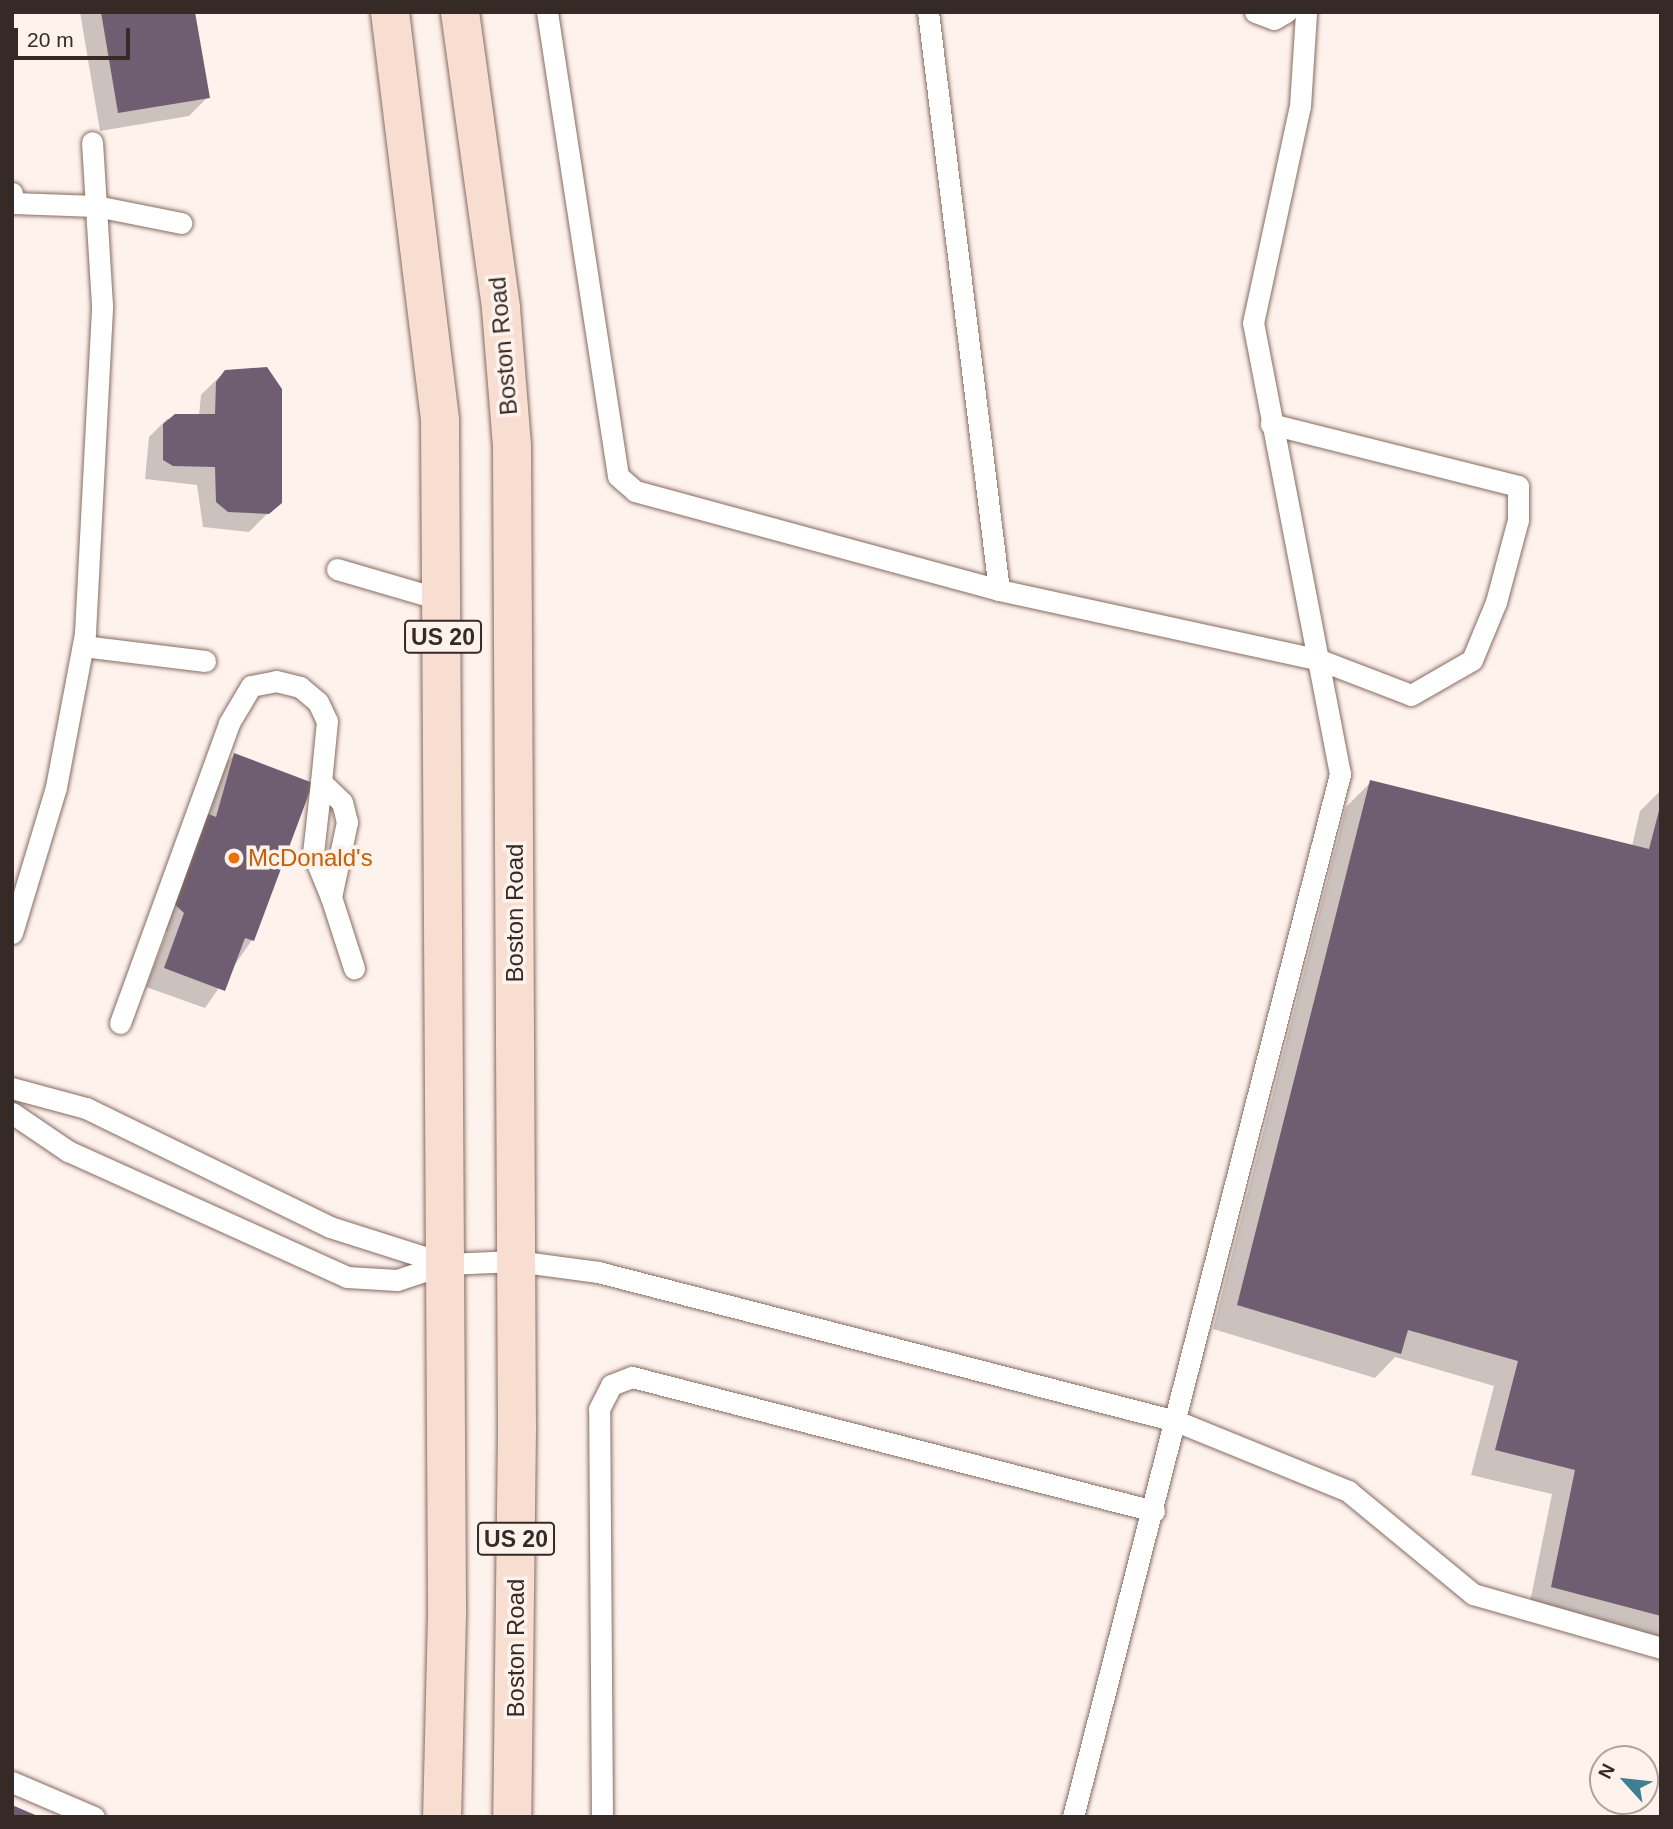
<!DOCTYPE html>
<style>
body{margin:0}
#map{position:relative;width:1673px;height:1829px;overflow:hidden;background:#fef2ed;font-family:Arial,sans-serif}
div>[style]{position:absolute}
.shadow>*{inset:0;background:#0003}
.building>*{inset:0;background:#6f5e71}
.roads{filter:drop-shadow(0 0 2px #856c61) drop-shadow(0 0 2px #856c61)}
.lane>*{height:21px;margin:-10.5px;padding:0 10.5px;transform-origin:10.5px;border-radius:10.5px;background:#fff}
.primary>*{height:38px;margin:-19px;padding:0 19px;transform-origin:19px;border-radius:19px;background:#f8ddd1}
.dots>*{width:19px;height:19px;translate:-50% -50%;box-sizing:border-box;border:4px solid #fef2ed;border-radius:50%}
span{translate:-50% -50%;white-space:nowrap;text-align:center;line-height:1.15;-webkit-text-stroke:7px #fef2ed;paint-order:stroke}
.shield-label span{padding:2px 5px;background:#fef2ed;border:2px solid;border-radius:5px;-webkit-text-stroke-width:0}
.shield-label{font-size:23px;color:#352a25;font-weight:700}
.street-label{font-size:24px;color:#352a25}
.food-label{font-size:24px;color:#c56008}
.left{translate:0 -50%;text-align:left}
.frame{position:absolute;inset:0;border:14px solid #352a25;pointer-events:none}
.north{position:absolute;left:1589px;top:1745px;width:70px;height:70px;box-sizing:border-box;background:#fef2ed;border:2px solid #aea29d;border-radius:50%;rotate:297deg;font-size:19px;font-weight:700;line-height:28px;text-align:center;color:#352a25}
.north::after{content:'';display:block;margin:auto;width:24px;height:32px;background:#3e8091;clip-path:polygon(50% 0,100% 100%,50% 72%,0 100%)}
.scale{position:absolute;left:14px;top:28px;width:116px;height:32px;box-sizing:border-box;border:4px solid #352a25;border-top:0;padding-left:9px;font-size:21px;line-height:24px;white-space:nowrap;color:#352a25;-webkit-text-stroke:5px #fef2ed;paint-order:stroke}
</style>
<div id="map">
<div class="shadow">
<div style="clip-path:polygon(80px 12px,194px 12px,208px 97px,189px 116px,100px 131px)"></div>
<div style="clip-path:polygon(266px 369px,268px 513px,249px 532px,203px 527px,197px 485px,145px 479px,149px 437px,167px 419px,199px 416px,201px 395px,220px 376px)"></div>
<div style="clip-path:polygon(234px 755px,311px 784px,252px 940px,205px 1008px,146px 987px,167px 932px,158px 929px,215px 774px)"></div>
<div style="clip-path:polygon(1371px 782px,1632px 846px,1640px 811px,1661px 790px,1661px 1647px,1528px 1612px,1552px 1494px,1471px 1475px,1494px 1386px,1395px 1357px,1375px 1378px,1213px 1329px,1346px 807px)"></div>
</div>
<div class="building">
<div style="clip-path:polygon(101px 12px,195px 12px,210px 98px,118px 113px)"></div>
<div style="clip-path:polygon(267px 367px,282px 389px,282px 503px,269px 514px,228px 512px,216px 502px,215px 467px,173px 466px,163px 460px,163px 424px,175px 414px,215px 414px,216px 382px,225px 370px)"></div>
<div style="clip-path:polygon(234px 753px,313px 783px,254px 941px,245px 938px,225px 991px,164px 968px,184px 913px,168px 898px,201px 811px,216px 817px)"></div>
<div style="clip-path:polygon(1370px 780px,1649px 849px,1661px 803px,1661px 1616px,1551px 1587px,1575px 1470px,1495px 1450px,1518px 1361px,1408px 1330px,1401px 1354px,1237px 1305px)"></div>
<div style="clip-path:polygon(12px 1805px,40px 1817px,12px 1817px)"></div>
</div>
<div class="roads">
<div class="lane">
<div style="left:547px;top:12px;width:469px;rotate:81.3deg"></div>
<div style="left:618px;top:476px;width:23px;rotate:41deg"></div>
<div style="left:635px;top:491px;width:377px;rotate:15.2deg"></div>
<div style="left:999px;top:590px;width:582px;rotate:-97deg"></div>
<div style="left:1255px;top:12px;width:20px;rotate:20deg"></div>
<div style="left:1274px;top:19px;width:14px;rotate:-30deg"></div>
<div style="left:12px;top:193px;width:10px;rotate:84deg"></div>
<div style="left:13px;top:203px;width:83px;rotate:2.1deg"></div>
<div style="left:96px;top:206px;width:87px;rotate:11.3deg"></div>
<div style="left:337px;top:569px;width:110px;rotate:16.3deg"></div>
<div style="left:999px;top:590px;width:329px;rotate:12.3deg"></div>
<div style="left:1320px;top:660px;width:97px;rotate:21deg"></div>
<div style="left:1411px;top:695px;width:70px;rotate:-29.8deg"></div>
<div style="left:1472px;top:660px;width:63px;rotate:-67.5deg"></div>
<div style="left:1496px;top:602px;width:85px;rotate:-75deg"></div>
<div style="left:1518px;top:520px;width:34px;rotate:-90deg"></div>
<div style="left:1518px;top:486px;width:255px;rotate:-165.9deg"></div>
<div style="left:83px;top:646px;width:123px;rotate:7deg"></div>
<div style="left:321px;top:782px;width:71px;rotate:96.4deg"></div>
<div style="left:313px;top:853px;width:48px;rotate:67.8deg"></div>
<div style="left:12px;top:933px;width:152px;rotate:-73.2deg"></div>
<div style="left:56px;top:787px;width:157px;rotate:-79.3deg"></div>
<div style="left:85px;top:633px;width:328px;rotate:-87deg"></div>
<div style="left:102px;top:305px;width:163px;rotate:-93.5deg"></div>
<div style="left:120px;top:1023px;width:319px;rotate:-70deg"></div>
<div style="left:229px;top:723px;width:43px;rotate:-59.3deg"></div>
<div style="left:251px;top:686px;width:25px;rotate:-11deg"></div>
<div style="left:276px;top:681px;width:25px;rotate:14deg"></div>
<div style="left:300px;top:687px;width:23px;rotate:40deg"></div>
<div style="left:318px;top:702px;width:21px;rotate:65deg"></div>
<div style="left:327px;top:721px;width:61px;rotate:95.6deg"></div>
<div style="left:321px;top:782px;width:29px;rotate:44deg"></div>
<div style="left:342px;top:802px;width:21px;rotate:76deg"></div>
<div style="left:347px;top:822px;width:77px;rotate:102deg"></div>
<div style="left:331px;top:897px;width:75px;rotate:72.1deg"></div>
<div style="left:12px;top:1088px;width:77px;rotate:15.1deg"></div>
<div style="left:86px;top:1108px;width:271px;rotate:26deg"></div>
<div style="left:330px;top:1227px;width:122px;rotate:17.7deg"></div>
<div style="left:12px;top:1113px;width:68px;rotate:34.2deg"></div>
<div style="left:68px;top:1151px;width:306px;rotate:24.3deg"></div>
<div style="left:347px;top:1277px;width:50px;rotate:3.4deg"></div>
<div style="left:397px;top:1280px;width:52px;rotate:-18.1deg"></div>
<div style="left:446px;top:1264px;width:70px;rotate:-2.5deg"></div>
<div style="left:516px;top:1261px;width:83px;rotate:7.6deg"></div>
<div style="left:598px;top:1272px;width:597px;rotate:14.46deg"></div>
<div style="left:1176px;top:1421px;width:186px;rotate:22.1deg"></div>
<div style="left:1348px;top:1491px;width:162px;rotate:39.5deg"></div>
<div style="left:1473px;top:1594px;width:196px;rotate:16deg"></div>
<div style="left:12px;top:1782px;width:89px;rotate:23.1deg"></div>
<div style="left:602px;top:1817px;width:408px;rotate:-90.4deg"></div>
<div style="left:599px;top:1409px;width:27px;rotate:-63deg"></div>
<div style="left:611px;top:1385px;width:22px;rotate:-21deg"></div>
<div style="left:632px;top:1377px;width:539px;rotate:14.4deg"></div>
<div style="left:1073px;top:1817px;width:1077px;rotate:-75.64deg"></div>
<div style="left:1340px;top:774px;width:459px;rotate:-100.9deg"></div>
<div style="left:1253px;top:323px;width:222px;rotate:-77.8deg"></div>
<div style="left:1300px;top:106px;width:94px;rotate:-86.3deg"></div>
</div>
<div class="primary">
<div style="left:390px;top:12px;width:412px;rotate:83deg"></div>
<div style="left:440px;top:421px;width:1194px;rotate:89.66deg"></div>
<div style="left:447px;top:1615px;width:202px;rotate:91.4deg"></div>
<div style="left:460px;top:12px;width:300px;rotate:82.1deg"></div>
<div style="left:501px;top:309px;width:138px;rotate:85.4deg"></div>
<div style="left:512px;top:447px;width:982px;rotate:89.71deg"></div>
<div style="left:517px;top:1429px;width:388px;rotate:90.7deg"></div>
</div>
</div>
<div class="dots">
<div style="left:234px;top:858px;background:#e8710a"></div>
</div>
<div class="shield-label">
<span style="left:443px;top:637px">US 20</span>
<span style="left:516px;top:1539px">US 20</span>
</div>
<div class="street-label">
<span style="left:503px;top:346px;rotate:-95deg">Boston Road</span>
<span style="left:515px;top:913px;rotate:-90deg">Boston Road</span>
<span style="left:516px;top:1648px;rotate:-90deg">Boston Road</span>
</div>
<div class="food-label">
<span class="left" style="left:248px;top:858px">McDonald's</span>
</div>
<div class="frame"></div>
<div class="north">N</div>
<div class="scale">20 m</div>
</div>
